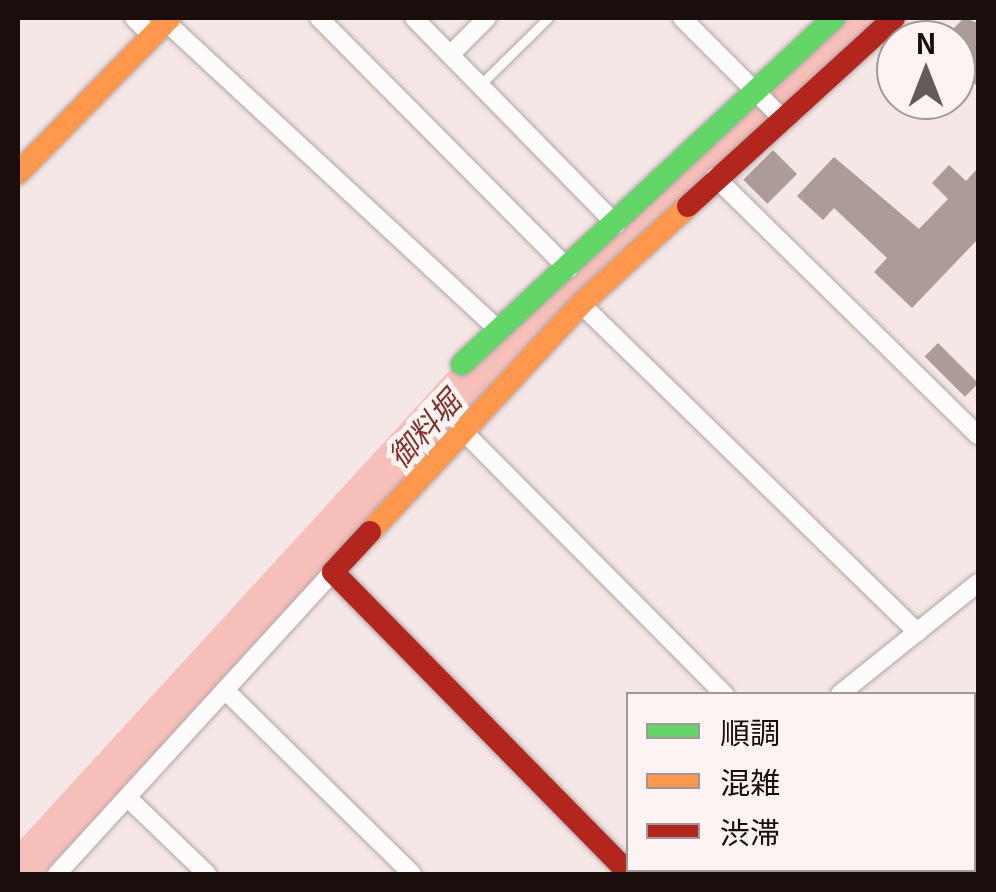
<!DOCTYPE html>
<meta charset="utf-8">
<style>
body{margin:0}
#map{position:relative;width:996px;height:892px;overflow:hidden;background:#f4e7e6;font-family:Georgia,"Noto Sans JP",serif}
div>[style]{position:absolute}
.river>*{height:40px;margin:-20px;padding:0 20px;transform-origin:20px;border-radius:20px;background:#f7bfba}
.building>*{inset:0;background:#ac9b99;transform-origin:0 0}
.roads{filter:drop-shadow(0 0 2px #b1a4a3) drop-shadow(0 0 2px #b1a4a3)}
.lane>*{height:9px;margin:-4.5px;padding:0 4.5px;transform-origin:4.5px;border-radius:4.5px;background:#fdfbfb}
.street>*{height:18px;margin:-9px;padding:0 9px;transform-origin:9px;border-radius:9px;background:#fdfbfb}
.fast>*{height:22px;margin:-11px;padding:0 11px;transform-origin:11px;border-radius:11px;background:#63d668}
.slow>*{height:22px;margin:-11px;padding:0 11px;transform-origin:11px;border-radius:11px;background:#ff974d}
.jam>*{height:22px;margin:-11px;padding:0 11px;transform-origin:11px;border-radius:11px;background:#b3261e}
span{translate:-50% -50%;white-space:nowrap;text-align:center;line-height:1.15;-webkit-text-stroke:10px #fcf4f3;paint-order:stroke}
.water-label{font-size:30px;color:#86312e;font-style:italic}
.frame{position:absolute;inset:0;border:20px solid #1a0e0d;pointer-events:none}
.legend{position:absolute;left:626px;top:692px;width:350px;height:180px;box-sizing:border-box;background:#fcf4f3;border:2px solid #a29897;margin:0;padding:12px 18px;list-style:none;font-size:30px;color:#1a0e0d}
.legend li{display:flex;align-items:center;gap:20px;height:50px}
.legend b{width:50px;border:2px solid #a29897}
.north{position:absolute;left:876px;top:20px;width:100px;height:100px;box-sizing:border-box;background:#fcf4f3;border:2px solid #a29897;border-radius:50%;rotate:0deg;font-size:28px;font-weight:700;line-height:40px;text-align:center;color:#1a0e0d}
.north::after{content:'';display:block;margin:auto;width:35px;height:45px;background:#665a59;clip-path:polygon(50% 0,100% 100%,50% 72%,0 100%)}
</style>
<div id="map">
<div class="river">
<div style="left:18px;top:872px;width:702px;rotate:-47.54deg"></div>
<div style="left:492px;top:354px;width:500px;rotate:-42.2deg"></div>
</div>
<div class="building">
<div style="clip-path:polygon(964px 18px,978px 23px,978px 87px,956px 66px,956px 40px,942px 40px)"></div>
<div style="left:773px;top:150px;width:34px;height:42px;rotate:45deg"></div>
<div style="clip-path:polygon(834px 157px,919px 229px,948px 199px,932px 183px,949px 165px,966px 181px,978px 168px,978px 239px,912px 308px,874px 272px,887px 258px,834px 208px,823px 220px,797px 196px)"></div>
<div style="left:938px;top:343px;width:57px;height:19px;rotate:45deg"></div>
</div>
<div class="roads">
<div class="lane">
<div style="left:480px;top:85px;width:95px;rotate:-44.6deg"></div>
</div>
<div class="street">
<div style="left:134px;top:18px;width:25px;rotate:45deg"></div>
<div style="left:319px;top:18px;width:354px;rotate:45.2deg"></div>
<div style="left:414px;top:18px;width:289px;rotate:45.6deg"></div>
<div style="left:682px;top:18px;width:140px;rotate:45deg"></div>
<div style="left:166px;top:22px;width:452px;rotate:42.8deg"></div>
<div style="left:450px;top:55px;width:52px;rotate:-45deg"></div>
<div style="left:715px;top:177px;width:368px;rotate:44.5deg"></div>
<div style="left:581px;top:304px;width:470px;rotate:44.3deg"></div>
<div style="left:460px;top:428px;width:375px;rotate:45.2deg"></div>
<div style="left:225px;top:690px;width:262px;rotate:44.5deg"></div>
<div style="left:840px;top:694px;width:177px;rotate:-38.8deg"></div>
<div style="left:128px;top:798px;width:110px;rotate:43.9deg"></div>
<div style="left:57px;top:874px;width:409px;rotate:-47.6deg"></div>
</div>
<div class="fast">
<div style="left:462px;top:364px;width:508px;rotate:-42.93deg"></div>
<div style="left:974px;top:837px;width:6px;rotate:-45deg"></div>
<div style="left:927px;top:874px;width:7px;rotate:-34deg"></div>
</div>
<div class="slow">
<div style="left:18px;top:173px;width:217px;rotate:-45.6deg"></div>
<div style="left:370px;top:532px;width:311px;rotate:-47.2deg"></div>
<div style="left:581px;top:304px;width:145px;rotate:-42.5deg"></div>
<div style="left:876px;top:874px;width:7px;rotate:-34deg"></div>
</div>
<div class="jam">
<div style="left:688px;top:206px;width:279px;rotate:-42.4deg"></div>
<div style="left:370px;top:532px;width:54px;rotate:132.8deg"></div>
<div style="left:333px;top:572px;width:424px;rotate:45.5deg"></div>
<div style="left:974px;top:794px;width:6px;rotate:-45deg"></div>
</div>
</div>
<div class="water-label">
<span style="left:423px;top:428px;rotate:-48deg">御料堀</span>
</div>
<div class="frame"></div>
<ul class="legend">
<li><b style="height:12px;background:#63d668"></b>順調</li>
<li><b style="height:12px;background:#ff974d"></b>混雑</li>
<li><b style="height:12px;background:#b3261e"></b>渋滞</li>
</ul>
<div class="north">N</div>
</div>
